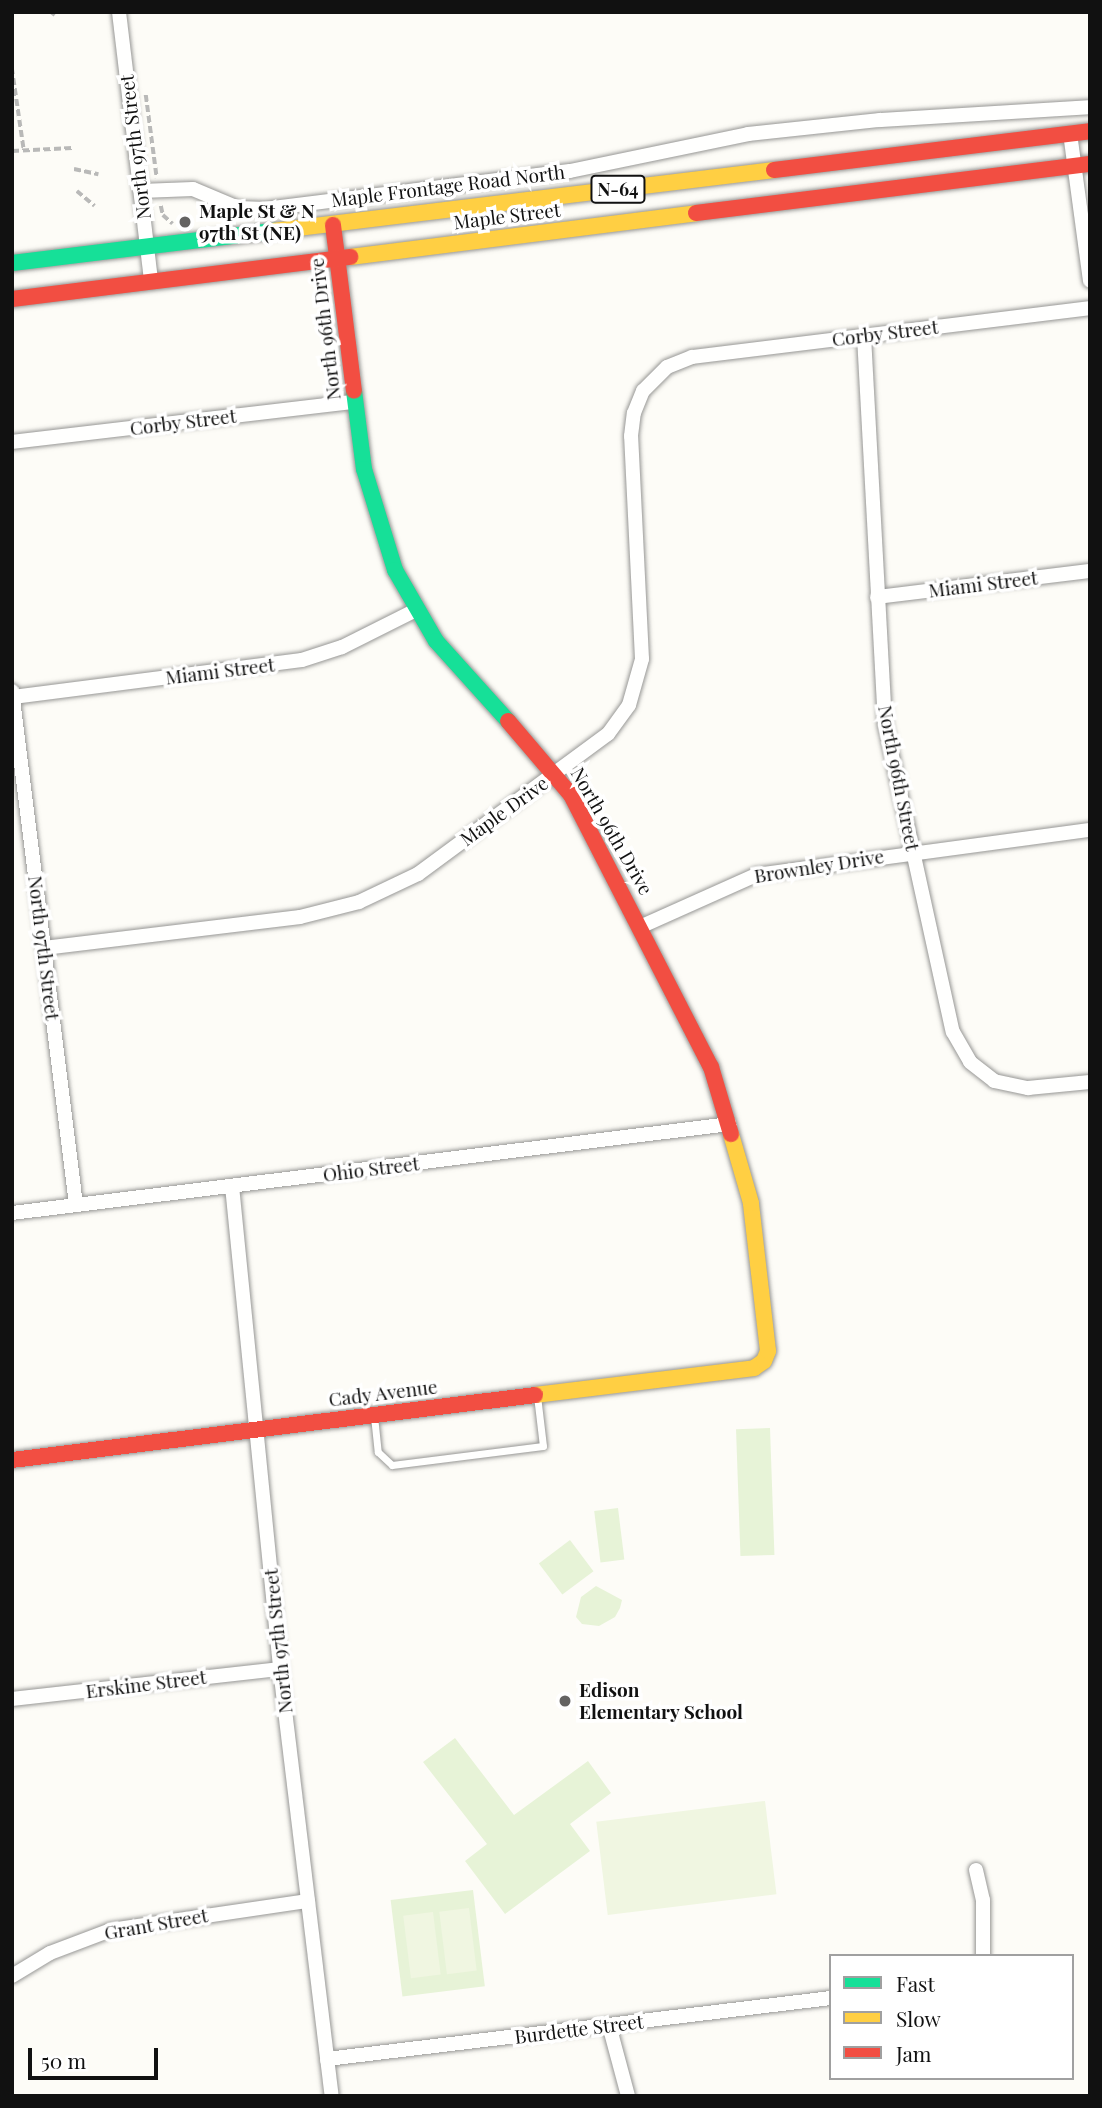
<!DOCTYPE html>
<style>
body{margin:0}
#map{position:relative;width:1102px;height:2108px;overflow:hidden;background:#fdfcf7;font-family:"Playfair Display",serif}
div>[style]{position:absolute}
.green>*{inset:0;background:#e7f3d7;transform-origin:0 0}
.pitch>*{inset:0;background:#f0f6e1;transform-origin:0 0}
.path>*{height:3.5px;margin-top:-1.75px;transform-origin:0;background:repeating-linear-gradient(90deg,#b9b9b8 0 7px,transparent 0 10.5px)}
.roads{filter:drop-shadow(0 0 2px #979795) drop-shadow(0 0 2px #979795)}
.lane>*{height:7px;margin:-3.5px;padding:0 3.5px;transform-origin:3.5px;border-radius:3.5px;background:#fffffe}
.street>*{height:14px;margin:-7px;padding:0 7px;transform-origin:7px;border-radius:7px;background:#fffffe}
.fast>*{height:16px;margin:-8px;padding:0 8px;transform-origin:8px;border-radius:8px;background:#16e098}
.slow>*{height:16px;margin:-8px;padding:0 8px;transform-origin:8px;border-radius:8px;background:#ffcf43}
.jam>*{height:16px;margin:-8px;padding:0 8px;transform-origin:8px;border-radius:8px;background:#f24e42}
.dots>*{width:19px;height:19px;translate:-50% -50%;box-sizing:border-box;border:4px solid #fff;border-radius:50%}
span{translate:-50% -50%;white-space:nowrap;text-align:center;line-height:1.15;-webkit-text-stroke:7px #fff;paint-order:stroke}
.shield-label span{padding:2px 5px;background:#fff;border:2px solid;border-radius:5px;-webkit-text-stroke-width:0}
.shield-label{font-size:18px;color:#111;font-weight:700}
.street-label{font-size:19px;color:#111}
.poi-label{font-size:19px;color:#111;font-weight:700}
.left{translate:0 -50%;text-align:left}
.frame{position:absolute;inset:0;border:14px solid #111;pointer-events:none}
.legend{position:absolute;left:829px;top:1954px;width:245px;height:126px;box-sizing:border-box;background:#fff;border:2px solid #a0a0a0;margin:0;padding:9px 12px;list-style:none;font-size:21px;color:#111}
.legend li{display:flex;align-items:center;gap:14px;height:35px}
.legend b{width:35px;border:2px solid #a0a0a0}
.scale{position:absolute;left:28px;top:2048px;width:130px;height:32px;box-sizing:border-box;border:4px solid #111;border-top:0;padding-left:9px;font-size:21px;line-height:24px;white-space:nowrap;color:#111;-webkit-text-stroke:5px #fff;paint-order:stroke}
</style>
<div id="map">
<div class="green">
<div style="left:770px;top:1428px;width:127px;height:34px;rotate:88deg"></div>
<div style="left:618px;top:1508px;width:52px;height:24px;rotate:83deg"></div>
<div style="left:570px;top:1540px;width:39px;height:39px;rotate:53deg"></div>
<div style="clip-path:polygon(596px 1586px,622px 1600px,620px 1608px,615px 1617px,599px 1626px,582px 1624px,576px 1617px,581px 1597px)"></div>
<div style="clip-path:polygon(455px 1738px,514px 1815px,588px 1761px,611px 1793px,570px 1824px,590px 1851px,505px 1914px,465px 1861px,487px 1844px,423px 1762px)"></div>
<div style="left:473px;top:1890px;width:97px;height:83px;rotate:83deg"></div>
</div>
<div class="pitch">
<div style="left:765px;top:1801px;width:94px;height:170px;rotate:83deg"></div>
<div style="left:469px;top:1908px;width:63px;height:30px;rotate:83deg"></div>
<div style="left:433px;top:1912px;width:63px;height:30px;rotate:83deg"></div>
</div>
<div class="path">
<div style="left:51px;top:12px;width:5px;rotate:37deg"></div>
<div style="left:12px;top:68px;width:83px;rotate:81.7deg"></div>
<div style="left:146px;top:95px;width:84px;rotate:82.5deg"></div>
<div style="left:12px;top:151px;width:60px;rotate:-2.9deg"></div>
<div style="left:74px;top:169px;width:25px;rotate:12deg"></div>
<div style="left:77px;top:191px;width:23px;rotate:40deg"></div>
<div style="left:161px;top:206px;width:9px;rotate:77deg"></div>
<div style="left:163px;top:215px;width:13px;rotate:42deg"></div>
</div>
<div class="roads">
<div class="lane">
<div style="left:374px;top:1416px;width:36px;rotate:84deg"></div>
<div style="left:378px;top:1452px;width:19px;rotate:43deg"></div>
<div style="left:392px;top:1465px;width:152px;rotate:-7.2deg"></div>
<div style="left:543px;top:1446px;width:50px;rotate:-96.8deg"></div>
</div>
<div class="street">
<div style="left:119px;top:12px;width:272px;rotate:83.2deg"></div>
<div style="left:1070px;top:133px;width:149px;rotate:82.3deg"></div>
<div style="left:141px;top:191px;width:52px;rotate:-2.2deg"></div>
<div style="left:193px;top:189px;width:49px;rotate:22.9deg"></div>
<div style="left:238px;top:208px;width:27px;rotate:2deg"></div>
<div style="left:265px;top:209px;width:307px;rotate:-7.1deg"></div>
<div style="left:570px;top:171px;width:182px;rotate:-11.7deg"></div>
<div style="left:748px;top:134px;width:133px;rotate:-6.1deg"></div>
<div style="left:880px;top:120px;width:210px;rotate:-3.5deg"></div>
<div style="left:864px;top:336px;width:389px;rotate:86.9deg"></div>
<div style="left:885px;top:724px;width:315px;rotate:77.6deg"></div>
<div style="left:953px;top:1032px;width:34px;rotate:60deg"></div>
<div style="left:970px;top:1062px;width:31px;rotate:38deg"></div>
<div style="left:994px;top:1081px;width:35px;rotate:12deg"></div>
<div style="left:1028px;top:1088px;width:62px;rotate:-5.5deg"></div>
<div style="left:12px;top:442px;width:344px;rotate:-6.7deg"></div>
<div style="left:877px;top:597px;width:215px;rotate:-7deg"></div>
<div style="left:12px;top:691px;width:518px;rotate:82.9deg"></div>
<div style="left:13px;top:697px;width:291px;rotate:-7.3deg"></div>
<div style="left:302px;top:660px;width:42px;rotate:-18deg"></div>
<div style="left:342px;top:647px;width:83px;rotate:-26.6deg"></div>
<div style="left:642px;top:926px;width:125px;rotate:-24.1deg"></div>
<div style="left:756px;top:875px;width:337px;rotate:-7.7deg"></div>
<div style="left:44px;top:948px;width:258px;rotate:-6.9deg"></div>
<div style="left:300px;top:917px;width:61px;rotate:-14.3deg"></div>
<div style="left:359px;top:902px;width:65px;rotate:-25.4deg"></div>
<div style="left:418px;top:874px;width:236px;rotate:-36.4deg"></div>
<div style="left:608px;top:734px;width:36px;rotate:-54deg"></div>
<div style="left:629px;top:705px;width:48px;rotate:-74.2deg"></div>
<div style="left:642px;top:659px;width:223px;rotate:-92.8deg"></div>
<div style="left:631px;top:436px;width:23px;rotate:-83deg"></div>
<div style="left:634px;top:413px;width:24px;rotate:-68deg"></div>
<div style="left:643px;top:391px;width:34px;rotate:-45deg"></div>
<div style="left:667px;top:367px;width:27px;rotate:-22deg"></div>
<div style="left:692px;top:357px;width:401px;rotate:-7deg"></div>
<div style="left:232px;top:1186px;width:485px;rotate:84.3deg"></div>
<div style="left:280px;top:1669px;width:430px;rotate:83.1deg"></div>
<div style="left:12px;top:1213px;width:723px;rotate:-7.07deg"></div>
<div style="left:12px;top:1699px;width:270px;rotate:-6.4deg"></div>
<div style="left:976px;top:1870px;width:31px;rotate:77deg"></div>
<div style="left:983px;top:1900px;width:56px;rotate:90deg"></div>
<div style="left:12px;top:1976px;width:44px;rotate:-31.2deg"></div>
<div style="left:50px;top:1953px;width:65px;rotate:-20.7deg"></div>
<div style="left:111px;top:1930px;width:199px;rotate:-8.4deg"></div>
<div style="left:609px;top:2025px;width:73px;rotate:75deg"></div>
<div style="left:327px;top:2059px;width:508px;rotate:-6.9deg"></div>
</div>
<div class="fast">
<div style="left:12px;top:263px;width:263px;rotate:-7deg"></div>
<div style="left:354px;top:391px;width:79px;rotate:82.7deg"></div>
<div style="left:364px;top:469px;width:106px;rotate:72.9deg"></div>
<div style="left:395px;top:570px;width:82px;rotate:60deg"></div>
<div style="left:436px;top:641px;width:108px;rotate:48deg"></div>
</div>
<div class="slow">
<div style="left:273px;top:231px;width:505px;rotate:-6.94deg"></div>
<div style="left:350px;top:257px;width:349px;rotate:-7.2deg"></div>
<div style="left:535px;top:1395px;width:221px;rotate:-7deg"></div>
<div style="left:754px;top:1368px;width:12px;rotate:-35deg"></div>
<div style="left:764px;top:1361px;width:11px;rotate:-68deg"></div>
<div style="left:768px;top:1351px;width:149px;rotate:-96.6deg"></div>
<div style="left:751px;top:1203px;width:72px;rotate:-106.2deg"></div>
</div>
<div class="jam">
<div style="left:774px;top:170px;width:318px;rotate:-7deg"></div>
<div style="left:696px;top:213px;width:397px;rotate:-7.1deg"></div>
<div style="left:333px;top:225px;width:167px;rotate:82.8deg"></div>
<div style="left:12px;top:299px;width:341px;rotate:-7.1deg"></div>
<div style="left:508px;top:721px;width:97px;rotate:49.6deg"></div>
<div style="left:571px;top:795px;width:306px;rotate:62.8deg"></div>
<div style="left:711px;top:1067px;width:70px;rotate:73.4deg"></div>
<div style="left:12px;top:1460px;width:527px;rotate:-7.08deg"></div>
</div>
</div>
<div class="dots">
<div style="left:185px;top:222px;background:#646362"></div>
<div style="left:565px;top:1701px;background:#646362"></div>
</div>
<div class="shield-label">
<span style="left:618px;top:189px">N-64</span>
</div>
<div class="street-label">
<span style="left:135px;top:147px;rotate:-97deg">North 97th Street</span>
<span style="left:448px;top:186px;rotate:-7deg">Maple Frontage Road North</span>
<span style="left:507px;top:216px;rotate:-7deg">Maple Street</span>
<span style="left:325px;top:329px;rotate:-97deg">North 96th Drive</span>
<span style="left:885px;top:333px;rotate:-7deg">Corby Street</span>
<span style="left:183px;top:422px;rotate:-7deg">Corby Street</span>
<span style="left:983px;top:584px;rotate:-7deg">Miami Street</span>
<span style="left:220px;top:671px;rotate:-7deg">Miami Street</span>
<span style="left:899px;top:778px;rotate:79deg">North 96th Street</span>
<span style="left:504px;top:811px;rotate:-36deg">Maple Drive</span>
<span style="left:612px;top:831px;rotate:60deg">North 96th Drive</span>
<span style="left:819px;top:866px;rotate:-9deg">Brownley Drive</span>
<span style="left:44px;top:948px;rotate:83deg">North 97th Street</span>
<span style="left:371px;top:1169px;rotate:-7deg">Ohio Street</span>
<span style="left:383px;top:1393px;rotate:-7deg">Cady Avenue</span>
<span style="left:278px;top:1641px;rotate:-96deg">North 97th Street</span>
<span style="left:146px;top:1684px;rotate:-7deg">Erskine Street</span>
<span style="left:156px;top:1924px;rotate:-10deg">Grant Street</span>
<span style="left:579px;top:2029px;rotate:-7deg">Burdette Street</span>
</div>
<div class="poi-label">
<span class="left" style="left:199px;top:222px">Maple St &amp; N<br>97th St (NE)</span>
<span class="left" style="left:579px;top:1701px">Edison<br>Elementary School</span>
</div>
<div class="frame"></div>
<ul class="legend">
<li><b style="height:9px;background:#16e098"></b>Fast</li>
<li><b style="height:9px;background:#ffcf43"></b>Slow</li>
<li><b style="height:9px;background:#f24e42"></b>Jam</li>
</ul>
<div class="scale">50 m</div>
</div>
